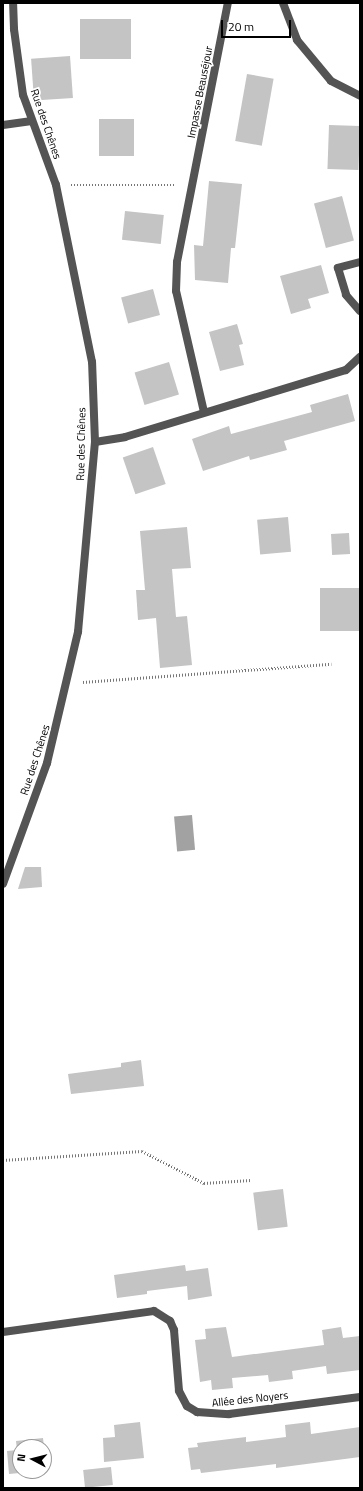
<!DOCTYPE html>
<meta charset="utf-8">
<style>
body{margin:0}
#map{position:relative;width:363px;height:1491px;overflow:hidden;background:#fff;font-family:"Titillium Web",sans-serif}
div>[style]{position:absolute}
.water>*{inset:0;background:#a2a2a2;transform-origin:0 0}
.building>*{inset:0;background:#c4c4c4;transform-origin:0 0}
.path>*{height:2.5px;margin-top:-1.25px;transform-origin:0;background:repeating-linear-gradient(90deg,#767676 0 1px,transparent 0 3px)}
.minor>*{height:8px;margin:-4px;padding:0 4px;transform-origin:4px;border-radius:4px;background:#545454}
span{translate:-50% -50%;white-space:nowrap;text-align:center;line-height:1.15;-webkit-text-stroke:3.5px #fff;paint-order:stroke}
.street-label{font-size:11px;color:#000}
.frame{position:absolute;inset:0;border:4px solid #000;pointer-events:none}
.north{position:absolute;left:12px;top:1439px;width:40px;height:40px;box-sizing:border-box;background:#fff;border:1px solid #999;border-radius:50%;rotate:277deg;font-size:11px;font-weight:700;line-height:16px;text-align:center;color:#000}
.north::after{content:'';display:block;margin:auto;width:14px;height:18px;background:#000;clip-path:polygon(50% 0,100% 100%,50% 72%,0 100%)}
.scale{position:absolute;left:221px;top:20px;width:70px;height:18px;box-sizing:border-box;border:2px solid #000;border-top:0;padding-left:5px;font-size:12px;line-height:14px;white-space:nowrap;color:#000;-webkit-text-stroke:3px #fff;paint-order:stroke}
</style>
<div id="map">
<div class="water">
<div style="left:192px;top:815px;width:35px;height:18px;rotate:85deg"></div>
</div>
<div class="building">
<div style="left:80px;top:19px;width:51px;height:40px"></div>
<div style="left:70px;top:56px;width:42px;height:39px;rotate:86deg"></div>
<div style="left:247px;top:74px;width:27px;height:68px;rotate:10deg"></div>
<div style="left:99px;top:119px;width:35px;height:37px"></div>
<div style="left:329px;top:125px;width:31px;height:44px;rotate:2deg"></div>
<div style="clip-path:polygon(209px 181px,242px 184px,235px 248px,231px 248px,228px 283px,195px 280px,194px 245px,203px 246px)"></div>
<div style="left:342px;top:196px;width:46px;height:29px;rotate:75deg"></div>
<div style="left:125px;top:211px;width:39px;height:29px;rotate:6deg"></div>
<div style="clip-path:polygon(321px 265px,329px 293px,308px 299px,311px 308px,291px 314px,280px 276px)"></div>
<div style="left:153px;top:289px;width:27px;height:33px;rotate:75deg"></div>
<div style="clip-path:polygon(237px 324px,243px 344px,239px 345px,244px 365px,220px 371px,209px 332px)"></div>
<div style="left:169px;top:362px;width:34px;height:36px;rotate:73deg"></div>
<div style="clip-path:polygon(348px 394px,355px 421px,284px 441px,287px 450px,250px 460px,249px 456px,203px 471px,192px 439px,229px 426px,231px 434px,312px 412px,310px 405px)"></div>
<div style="left:153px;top:447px;width:39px;height:32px;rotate:71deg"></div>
<div style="left:288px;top:517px;width:35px;height:31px;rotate:85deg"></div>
<div style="clip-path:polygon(187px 527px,191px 568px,172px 569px,176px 617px,187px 616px,192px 665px,160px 668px,156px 618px,138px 620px,136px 590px,145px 590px,140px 531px)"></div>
<div style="left:349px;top:533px;width:21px;height:18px;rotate:87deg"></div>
<div style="left:360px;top:588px;width:43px;height:40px;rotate:90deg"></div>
<div style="clip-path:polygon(25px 867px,41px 867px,42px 887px,18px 889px)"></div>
<div style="clip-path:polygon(141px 1060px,144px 1086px,71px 1094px,68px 1074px,121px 1067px,121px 1063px)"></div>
<div style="left:283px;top:1189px;width:38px;height:30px;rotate:83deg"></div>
<div style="clip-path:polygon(185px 1265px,186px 1271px,208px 1268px,212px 1296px,188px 1300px,187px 1286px,147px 1291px,147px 1294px,117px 1298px,114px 1275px)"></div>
<div style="clip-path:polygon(226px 1327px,232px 1357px,324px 1345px,322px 1330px,341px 1327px,343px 1338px,360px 1336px,360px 1370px,327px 1374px,326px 1366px,292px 1371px,293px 1379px,269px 1382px,268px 1375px,232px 1378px,233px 1388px,212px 1390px,211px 1380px,200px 1382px,195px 1340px,206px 1339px,205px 1329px)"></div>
<div style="clip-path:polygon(140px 1422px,144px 1458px,104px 1462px,103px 1438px,115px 1437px,114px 1425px)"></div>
<div style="clip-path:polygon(310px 1422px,311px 1434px,360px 1427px,360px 1457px,276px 1468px,276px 1464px,201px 1473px,200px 1469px,191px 1470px,188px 1448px,198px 1447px,197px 1443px,246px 1437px,246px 1442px,286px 1437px,285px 1425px)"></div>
<div style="clip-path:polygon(43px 1438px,44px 1447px,20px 1447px,20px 1471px,41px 1471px,9px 1474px,7px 1451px,17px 1450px,16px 1441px)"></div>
<div style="left:111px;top:1467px;width:18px;height:28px;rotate:84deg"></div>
</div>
<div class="path">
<div style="left:71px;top:185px;width:105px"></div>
<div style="left:83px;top:682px;width:249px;rotate:-4.2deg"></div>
<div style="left:3px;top:1160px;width:139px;rotate:-3.7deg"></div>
<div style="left:142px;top:1151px;width:70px;rotate:27.3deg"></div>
<div style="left:204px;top:1183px;width:47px;rotate:-3.7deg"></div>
</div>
<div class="minor">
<div style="left:283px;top:3px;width:40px;rotate:69deg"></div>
<div style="left:297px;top:40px;width:53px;rotate:50.3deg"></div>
<div style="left:331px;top:81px;width:33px;rotate:27deg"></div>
<div style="left:3px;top:125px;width:29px;rotate:-8deg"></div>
<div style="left:360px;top:262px;width:23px;rotate:165deg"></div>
<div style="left:338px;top:268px;width:28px;rotate:73deg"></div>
<div style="left:346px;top:295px;width:21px;rotate:49deg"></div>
<div style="left:204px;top:412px;width:124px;rotate:-103deg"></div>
<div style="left:176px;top:291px;width:29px;rotate:-88deg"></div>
<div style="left:177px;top:262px;width:264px;rotate:-78.9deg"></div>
<div style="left:95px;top:442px;width:30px;rotate:-9deg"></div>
<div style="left:125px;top:437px;width:231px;rotate:-16.9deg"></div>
<div style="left:346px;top:370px;width:19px;rotate:-43deg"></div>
<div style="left:3px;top:884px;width:129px;rotate:-70deg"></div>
<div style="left:47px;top:763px;width:135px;rotate:-76.7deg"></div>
<div style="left:78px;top:632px;width:191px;rotate:-84.9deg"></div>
<div style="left:95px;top:442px;width:80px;rotate:-92.1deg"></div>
<div style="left:92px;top:362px;width:181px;rotate:-101.5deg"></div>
<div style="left:56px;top:185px;width:96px;rotate:-110.1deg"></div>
<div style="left:23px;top:95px;width:67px;rotate:-97.8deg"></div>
<div style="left:14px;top:29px;width:26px;rotate:-92deg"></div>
<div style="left:3px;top:1332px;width:152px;rotate:-7.9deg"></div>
<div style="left:154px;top:1311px;width:19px;rotate:32deg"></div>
<div style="left:170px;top:1321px;width:10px;rotate:66deg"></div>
<div style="left:174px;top:1330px;width:61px;rotate:85.3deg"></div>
<div style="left:179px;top:1391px;width:17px;rotate:62deg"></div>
<div style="left:187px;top:1406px;width:12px;rotate:31deg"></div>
<div style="left:197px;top:1412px;width:32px;rotate:4deg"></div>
<div style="left:229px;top:1414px;width:132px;rotate:-7.4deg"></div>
</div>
<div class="street-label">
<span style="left:200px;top:92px;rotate:-79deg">Impasse Beauséjour</span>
<span style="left:46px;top:124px;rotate:71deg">Rue des Chênes</span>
<span style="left:81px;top:444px;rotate:-89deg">Rue des Chênes</span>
<span style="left:35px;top:760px;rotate:-72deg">Rue des Chênes</span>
<span style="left:250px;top:1399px;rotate:-6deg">Allée des Noyers</span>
</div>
<div class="frame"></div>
<div class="north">N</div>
<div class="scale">20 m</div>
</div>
